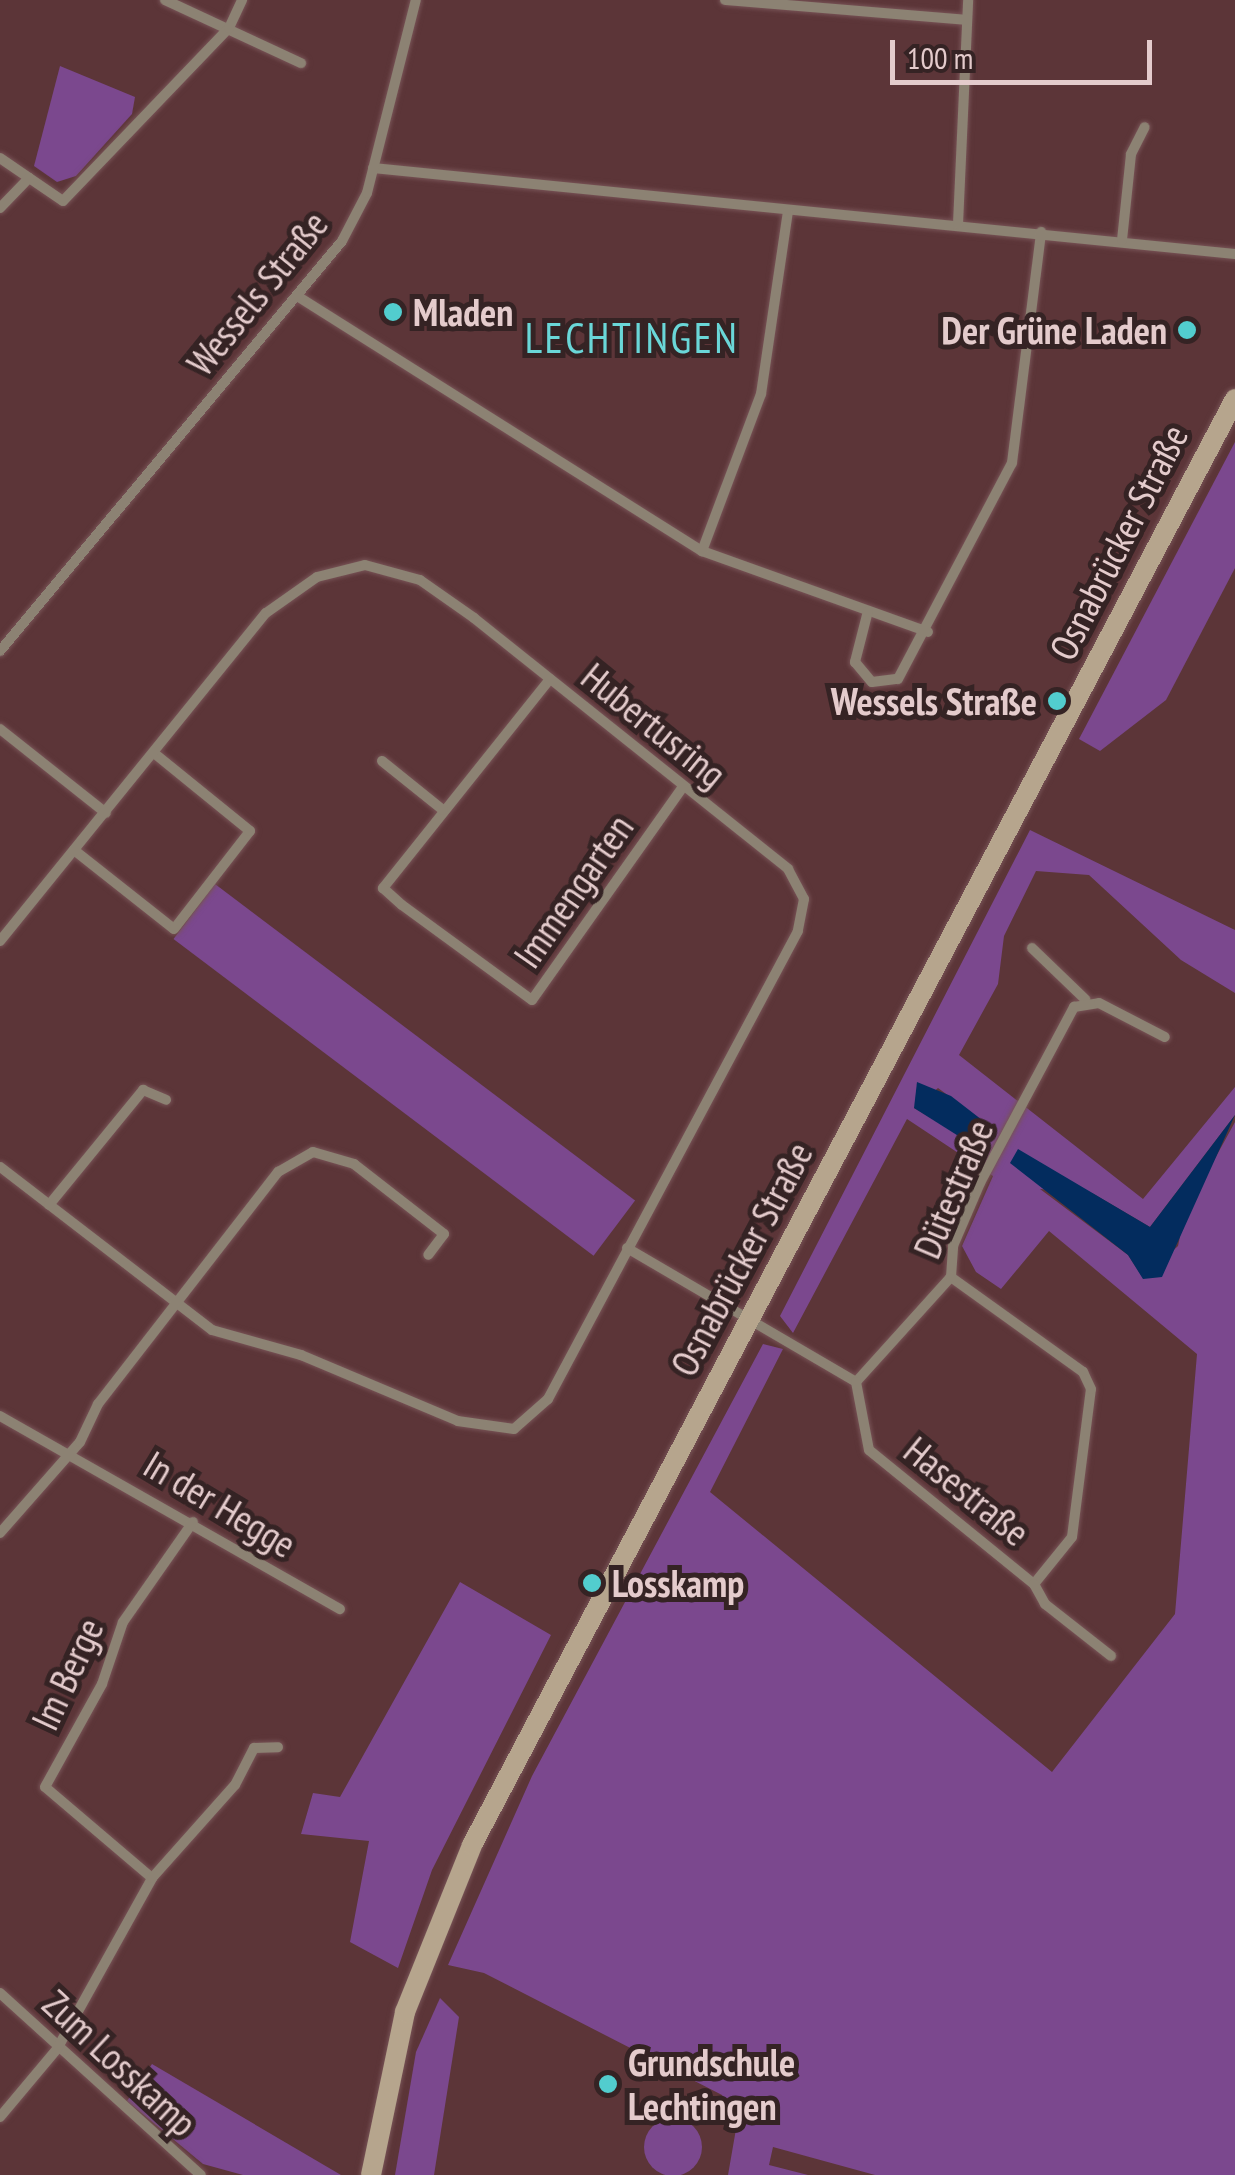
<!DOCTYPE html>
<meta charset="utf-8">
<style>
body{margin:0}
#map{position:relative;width:1235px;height:2175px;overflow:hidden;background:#5c3538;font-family:"PT Sans Narrow",sans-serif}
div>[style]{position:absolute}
.green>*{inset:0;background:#7b488e;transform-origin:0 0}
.round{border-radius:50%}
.water>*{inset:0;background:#032c5e}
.roads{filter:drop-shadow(0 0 2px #775356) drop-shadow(0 0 2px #775356)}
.street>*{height:10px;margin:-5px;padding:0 5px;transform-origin:5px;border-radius:5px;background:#8c8273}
.secondary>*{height:20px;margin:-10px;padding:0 10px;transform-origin:10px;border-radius:10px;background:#b6a58d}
.dots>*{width:28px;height:28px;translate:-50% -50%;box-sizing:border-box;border:5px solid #352324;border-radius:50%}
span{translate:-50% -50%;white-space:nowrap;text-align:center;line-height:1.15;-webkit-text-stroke:10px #352324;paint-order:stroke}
.street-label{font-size:38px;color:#e4cbcc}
.poi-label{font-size:38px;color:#e4cbcc;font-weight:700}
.left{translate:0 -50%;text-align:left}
.right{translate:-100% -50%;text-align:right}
.quarter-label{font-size:42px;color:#6ad7d8;letter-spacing:2.5px}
.scale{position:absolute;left:890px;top:40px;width:262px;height:45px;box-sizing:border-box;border:5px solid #e4cbcc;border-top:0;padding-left:12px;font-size:30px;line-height:35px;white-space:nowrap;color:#e4cbcc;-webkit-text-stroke:8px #352324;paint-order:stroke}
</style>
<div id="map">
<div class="green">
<div style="clip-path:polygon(60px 66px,135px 97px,132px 114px,76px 176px,57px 182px,34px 166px)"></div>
<div style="clip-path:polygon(1235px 442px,1235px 568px,1166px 700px,1100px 751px,1079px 739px)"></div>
<div style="clip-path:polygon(evenodd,1030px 830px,1235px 930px,1235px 993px,1181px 960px,1089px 875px,1036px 871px,1004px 936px,998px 984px,959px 1055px,1143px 1199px,1235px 1087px,1235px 1115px,1150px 1227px,1092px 1193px,1040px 1189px,1128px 1255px,1143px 1278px,1178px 1246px,1185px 1213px,1235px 1122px,1235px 2175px,875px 2175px,773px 2147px,769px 2165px,808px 2175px,728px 2175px,736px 2129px,722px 2095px,484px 1973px,448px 1965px,532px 1776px,763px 1344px,783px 1349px,710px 1492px,1052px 1772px,1175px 1614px,1197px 1354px,1049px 1231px,1001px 1289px,976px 1272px,962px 1246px,993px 1176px,907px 1119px,793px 1333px,780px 1316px,1030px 830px,938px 1088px,995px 1130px,981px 1147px,914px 1108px,938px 1088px)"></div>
<div style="left:215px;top:884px;width:526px;height:69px;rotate:37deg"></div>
<div style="clip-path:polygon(460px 1582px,551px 1635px,432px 1870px,398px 1968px,350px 1942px,369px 1841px,301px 1834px,313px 1793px,340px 1797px)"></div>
<div style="clip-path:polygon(440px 1998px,459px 2017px,434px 2175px,395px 2175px,416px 2052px)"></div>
<div style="clip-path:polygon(152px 2064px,341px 2175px,243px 2175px,203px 2164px,127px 2101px)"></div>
<div class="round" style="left:644px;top:2118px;width:58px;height:58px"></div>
</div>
<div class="water">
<div style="clip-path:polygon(917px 1082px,951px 1096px,995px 1130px,981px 1147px,960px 1137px,914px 1108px)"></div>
<div style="clip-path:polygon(1235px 1115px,1162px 1277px,1143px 1279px,1128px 1255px,1010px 1163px,1018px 1149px,1150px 1227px)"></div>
</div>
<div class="roads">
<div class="street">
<div style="left:165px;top:0;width:150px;rotate:24.9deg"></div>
<div style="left:725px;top:0;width:242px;rotate:4.7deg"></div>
<div style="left:0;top:158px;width:76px;rotate:34.3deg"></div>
<div style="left:63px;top:201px;width:240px;rotate:-46.2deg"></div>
<div style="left:229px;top:28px;width:31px;rotate:-65deg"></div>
<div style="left:373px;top:168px;width:866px;rotate:5.7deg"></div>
<div style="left:0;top:208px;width:42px;rotate:-46deg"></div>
<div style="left:958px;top:224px;width:224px;rotate:-87.4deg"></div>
<div style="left:1122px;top:240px;width:86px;rotate:-84deg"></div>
<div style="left:1131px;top:154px;width:30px;rotate:-63deg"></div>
<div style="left:297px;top:296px;width:479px;rotate:32.2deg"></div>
<div style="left:702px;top:551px;width:240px;rotate:19.7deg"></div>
<div style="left:702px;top:551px;width:168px;rotate:-69.4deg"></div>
<div style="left:761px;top:394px;width:184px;rotate:-81.6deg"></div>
<div style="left:868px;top:611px;width:53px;rotate:104.3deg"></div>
<div style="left:855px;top:662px;width:26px;rotate:50deg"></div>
<div style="left:872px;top:682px;width:26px;rotate:-7deg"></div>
<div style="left:898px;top:679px;width:244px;rotate:-62.2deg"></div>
<div style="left:1012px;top:463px;width:233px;rotate:-82.8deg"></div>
<div style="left:0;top:651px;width:534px;rotate:-50.17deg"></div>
<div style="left:342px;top:241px;width:54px;rotate:-62.5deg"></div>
<div style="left:367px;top:193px;width:199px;rotate:-75.8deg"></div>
<div style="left:550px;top:679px;width:268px;rotate:128.6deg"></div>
<div style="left:383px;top:888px;width:25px;rotate:42deg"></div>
<div style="left:402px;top:905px;width:161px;rotate:36.2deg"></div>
<div style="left:532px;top:1000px;width:261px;rotate:-54.7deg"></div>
<div style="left:0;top:729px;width:135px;rotate:38.4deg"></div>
<div style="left:382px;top:761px;width:78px;rotate:38.8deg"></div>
<div style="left:74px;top:850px;width:127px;rotate:38.3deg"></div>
<div style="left:174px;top:929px;width:124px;rotate:-52.2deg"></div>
<div style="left:250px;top:831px;width:124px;rotate:-140.9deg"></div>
<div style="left:0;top:941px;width:422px;rotate:-51deg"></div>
<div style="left:266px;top:613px;width:62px;rotate:-35.2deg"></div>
<div style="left:317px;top:577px;width:49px;rotate:-14deg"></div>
<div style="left:365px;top:565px;width:57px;rotate:15.3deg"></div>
<div style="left:420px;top:580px;width:66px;rotate:35.1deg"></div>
<div style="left:474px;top:618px;width:402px;rotate:38.6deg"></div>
<div style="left:788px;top:869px;width:34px;rotate:62deg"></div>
<div style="left:804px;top:899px;width:33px;rotate:101deg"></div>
<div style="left:798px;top:931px;width:531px;rotate:118.11deg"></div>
<div style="left:548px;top:1399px;width:45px;rotate:138.6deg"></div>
<div style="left:514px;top:1429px;width:57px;rotate:-171.9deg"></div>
<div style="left:458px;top:1421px;width:170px;rotate:-157.2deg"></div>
<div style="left:301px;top:1355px;width:92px;rotate:-164.3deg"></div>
<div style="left:212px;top:1330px;width:267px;rotate:-142.4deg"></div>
<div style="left:1032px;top:948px;width:74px;rotate:43.9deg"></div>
<div style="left:49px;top:1205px;width:149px;rotate:-50.7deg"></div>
<div style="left:143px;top:1090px;width:25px;rotate:23deg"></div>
<div style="left:627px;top:1248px;width:265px;rotate:30.3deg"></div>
<div style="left:856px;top:1382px;width:142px;rotate:-47.9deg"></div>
<div style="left:951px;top:1277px;width:31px;rotate:-86deg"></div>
<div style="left:953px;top:1246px;width:69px;rotate:-66.8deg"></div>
<div style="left:980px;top:1183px;width:200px;rotate:-61.9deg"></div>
<div style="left:1074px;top:1007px;width:25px;rotate:-9deg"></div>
<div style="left:1099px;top:1003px;width:74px;rotate:27.3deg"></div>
<div style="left:856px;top:1382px;width:69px;rotate:79.2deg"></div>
<div style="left:869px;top:1450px;width:213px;rotate:39.1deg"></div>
<div style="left:1034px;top:1584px;width:60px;rotate:-51deg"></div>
<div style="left:1072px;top:1537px;width:149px;rotate:-82.7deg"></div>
<div style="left:1091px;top:1389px;width:19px;rotate:-115deg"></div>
<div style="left:1083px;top:1372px;width:163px;rotate:-144.3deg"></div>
<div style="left:0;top:1416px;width:391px;rotate:29.6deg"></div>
<div style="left:0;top:1533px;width:121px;rotate:-48.7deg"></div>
<div style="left:80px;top:1442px;width:42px;rotate:-64.7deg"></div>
<div style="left:98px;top:1404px;width:294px;rotate:-52.2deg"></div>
<div style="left:278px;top:1172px;width:40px;rotate:-29.7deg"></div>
<div style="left:313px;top:1152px;width:43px;rotate:16.3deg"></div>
<div style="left:354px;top:1164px;width:114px;rotate:37.9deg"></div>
<div style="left:444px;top:1234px;width:26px;rotate:127deg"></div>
<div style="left:1034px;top:1584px;width:23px;rotate:61deg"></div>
<div style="left:1045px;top:1604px;width:84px;rotate:38.2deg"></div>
<div style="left:152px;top:1878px;width:140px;rotate:-139.6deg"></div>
<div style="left:45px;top:1787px;width:118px;rotate:-61deg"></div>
<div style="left:102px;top:1684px;width:65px;rotate:-71.3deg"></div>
<div style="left:123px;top:1622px;width:122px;rotate:-55deg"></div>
<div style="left:0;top:1993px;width:271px;rotate:42.2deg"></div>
<div style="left:0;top:2117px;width:89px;rotate:-50deg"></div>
<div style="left:57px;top:2049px;width:196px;rotate:-60.9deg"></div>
<div style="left:152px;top:1878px;width:125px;rotate:-48.3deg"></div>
<div style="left:235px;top:1785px;width:42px;rotate:-62.8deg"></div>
<div style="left:254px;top:1748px;width:24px;rotate:-2deg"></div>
</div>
<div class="secondary">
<div style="left:371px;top:2175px;width:167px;rotate:-78.2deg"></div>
<div style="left:405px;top:2012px;width:180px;rotate:-68.1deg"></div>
<div style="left:472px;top:1845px;width:1635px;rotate:-62.18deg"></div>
</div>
</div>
<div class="dots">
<div style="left:393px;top:312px;background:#52cdce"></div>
<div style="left:1187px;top:330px;background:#52cdce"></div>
<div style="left:1057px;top:701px;background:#52cdce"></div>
<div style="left:592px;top:1583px;background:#52cdce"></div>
<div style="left:608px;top:2084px;background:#52cdce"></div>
</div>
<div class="street-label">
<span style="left:257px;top:293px;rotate:-51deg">Wessels Straße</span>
<span style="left:1118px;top:542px;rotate:-63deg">Osnabrücker Straße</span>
<span style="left:654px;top:725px;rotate:39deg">Hubertusring</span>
<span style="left:573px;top:891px;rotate:-55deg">Immengarten</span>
<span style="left:953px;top:1189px;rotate:-67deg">Dütestraße</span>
<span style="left:741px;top:1259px;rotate:-62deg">Osnabrücker Straße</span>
<span style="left:967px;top:1491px;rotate:39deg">Hasestraße</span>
<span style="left:220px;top:1504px;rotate:31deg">In der Hegge</span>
<span style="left:67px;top:1674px;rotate:-65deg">Im Berge</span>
<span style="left:120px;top:2063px;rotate:43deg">Zum Losskamp</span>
</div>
<div class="poi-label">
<span class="left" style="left:413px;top:312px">Mladen</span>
<span class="right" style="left:1167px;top:330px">Der Grüne Laden</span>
<span class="right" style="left:1037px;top:701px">Wessels Straße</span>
<span class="left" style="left:612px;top:1583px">Losskamp</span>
<span class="left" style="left:628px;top:2084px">Grundschule<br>Lechtingen</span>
</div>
<div class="quarter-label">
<span style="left:632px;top:338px">LECHTINGEN</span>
</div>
<div class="scale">100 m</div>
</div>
